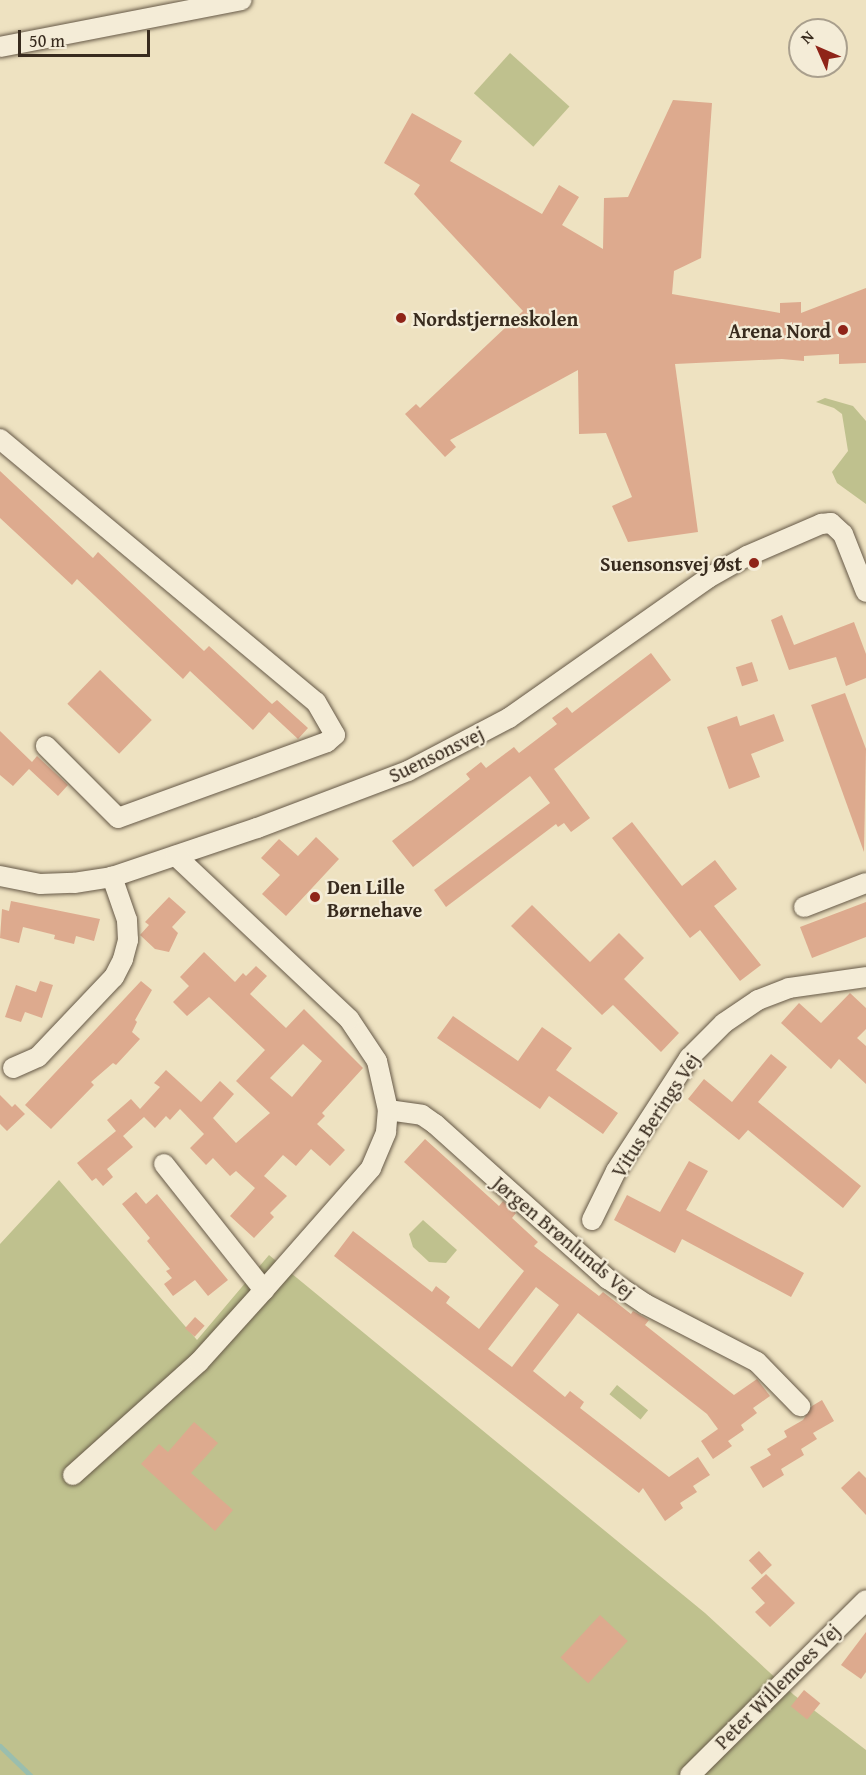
<!DOCTYPE html>
<meta charset="utf-8">
<style>
body{margin:0}
#map{position:relative;width:866px;height:1775px;overflow:hidden;background:#eee2c1;font-family:"Gentium Book Plus",serif}
div>[style]{position:absolute}
.green>*{inset:0;background:#bfc18e;transform-origin:0 0}
.stream>*{height:5px;margin:-2.5px;padding:0 2.5px;transform-origin:2.5px;border-radius:2.5px;background:#9abeae}
.building>*{inset:0;background:#ddaa8e;transform-origin:0 0}
.roads{filter:drop-shadow(0 0 2px #665947) drop-shadow(0 0 2px #665947)}
.street>*{height:20px;margin:-10px;padding:0 10px;transform-origin:10px;border-radius:10px;background:#f4ecd7}
.dots>*{width:16px;height:16px;translate:-50% -50%;box-sizing:border-box;border:3px solid #f4ecd7;border-radius:50%}
span{translate:-50% -50%;white-space:nowrap;text-align:center;line-height:1.15;-webkit-text-stroke:4.5px #f4ecd7;paint-order:stroke}
.poi-label{font-size:20px;color:#382b1e;font-weight:700}
.left{translate:0 -50%;text-align:left}
.right{translate:-100% -50%;text-align:right}
.street-label{font-size:20px;color:#382b1e}
.north{position:absolute;left:788px;top:18px;width:60px;height:60px;box-sizing:border-box;background:#f4ecd7;border:2px solid #a99f8d;border-radius:50%;rotate:315deg;font-size:16px;font-weight:700;line-height:24px;text-align:center;color:#382b1e}
.north::after{content:'';display:block;margin:auto;width:21px;height:27px;background:#8f2418;clip-path:polygon(50% 0,100% 100%,50% 72%,0 100%)}
.scale{position:absolute;left:18px;top:30px;width:132px;height:27px;box-sizing:border-box;border:3px solid #382b1e;border-top:0;padding-left:8px;font-size:18px;line-height:21px;white-space:nowrap;color:#382b1e;-webkit-text-stroke:4px #f4ecd7;paint-order:stroke}
</style>
<div id="map">
<div class="green">
<div style="left:510px;top:53px;width:80px;height:54px;rotate:42deg"></div>
<div style="clip-path:polygon(825px 398px,853px 406px,866px 421px,866px 504px,837px 483px,832px 472px,848px 451px,842px 414px,834px 408px,816px 402px)"></div>
<div style="clip-path:polygon(59px 1180px,197px 1340px,269px 1255px,705px 1613px,794px 1695px,866px 1750px,866px 1775px,0 1775px,0 1244px)"></div>
<div style="clip-path:polygon(423px 1220px,457px 1250px,446px 1263px,429px 1262px,413px 1247px,409px 1234px)"></div>
<div style="left:617px;top:1385px;width:40px;height:12px;rotate:39deg"></div>
</div>
<div class="stream">
<div style="left:0;top:1746px;width:42px;rotate:44deg"></div>
</div>
<div class="building">
<div style="clip-path:polygon(673px 100px,712px 103px,701px 258px,674px 271px,672px 294px,780px 313px,780px 303px,801px 302px,801px 313px,866px 288px,866px 363px,839px 364px,839px 354px,804px 356px,804px 361px,782px 359px,675px 364px,698px 532px,628px 542px,612px 506px,632px 497px,606px 433px,579px 434px,578px 370px,450px 440px,456px 447px,445px 457px,405px 414px,416px 404px,420px 408px,523px 311px,414px 194px,420px 185px,384px 163px,412px 113px,462px 141px,450px 161px,542px 214px,559px 185px,579px 197px,562px 225px,603px 249px,604px 198px,628px 197px)"></div>
<div style="clip-path:polygon(0 471px,93px 558px,98px 552px,204px 651px,209px 646px,272px 704px,277px 700px,308px 728px,298px 739px,269px 712px,253px 730px,190px 671px,183px 679px,77px 579px,72px 585px,0 518px)"></div>
<div style="clip-path:polygon(782px 615px,794px 645px,854px 622px,866px 654px,866px 678px,846px 686px,836px 657px,789px 670px,771px 620px)"></div>
<div style="clip-path:polygon(651px 653px,671px 680px,554px 769px,590px 818px,571px 832px,564px 823px,558px 827px,556px 824px,446px 907px,434px 890px,550px 803px,530px 776px,413px 867px,392px 841px,470px 779px,466px 774px,481px 762px,486px 768px,514px 747px,519px 753px,557px 724px,552px 718px,567px 707px,572px 713px)"></div>
<div style="left:752px;top:662px;width:20px;height:17px;rotate:72deg"></div>
<div style="left:100px;top:670px;width:72px;height:47px;rotate:44deg"></div>
<div style="clip-path:polygon(845px 693px,866px 749px,864px 852px,811px 705px)"></div>
<div style="clip-path:polygon(774px 714px,784px 741px,751px 754px,760px 777px,729px 789px,707px 727px,737px 716px,740px 726px)"></div>
<div style="clip-path:polygon(0 731px,32px 762px,37px 756px,68px 785px,58px 796px,29px 769px,13px 786px,0 775px)"></div>
<div style="clip-path:polygon(632px 822px,682px 886px,715px 860px,737px 889px,714px 906px,761px 965px,740px 981px,700px 930px,690px 938px,612px 838px)"></div>
<div style="clip-path:polygon(316px 837px,339px 859px,286px 916px,262px 894px,280px 875px,261px 858px,279px 839px,298px 856px)"></div>
<div style="clip-path:polygon(169px 897px,186px 912px,172px 927px,178px 933px,169px 952px,155px 949px,140px 935px,149px 925px,145px 922px)"></div>
<div style="clip-path:polygon(11px 901px,100px 919px,94px 941px,76px 936px,74px 944px,54px 939px,55px 935px,23px 927px,19px 943px,0 938px,2px 909px,9px 911px)"></div>
<div style="clip-path:polygon(866px 902px,866px 937px,812px 958px,800px 927px)"></div>
<div style="clip-path:polygon(532px 905px,590px 962px,619px 933px,644px 958px,624px 979px,679px 1033px,661px 1052px,613px 1005px,602px 1015px,511px 926px)"></div>
<div style="clip-path:polygon(evenodd,204px 952px,235px 982px,243px 973px,246px 976px,256px 966px,267px 976px,250px 994px,286px 1028px,304px 1009px,363px 1068px,322px 1113px,325px 1116px,317px 1124px,345px 1150px,330px 1166px,311px 1149px,296px 1166px,283px 1155px,264px 1176px,287px 1196px,270px 1213px,274px 1217px,254px 1238px,230px 1216px,255px 1188px,236px 1171px,230px 1176px,213px 1158px,206px 1165px,190px 1148px,204px 1134px,180px 1109px,170px 1120px,166px 1116px,155px 1128px,144px 1117px,123px 1136px,133px 1147px,107px 1169px,113px 1177px,103px 1186px,96px 1178px,92px 1181px,77px 1163px,116px 1131px,107px 1120px,131px 1099px,140px 1109px,160px 1087px,154px 1083px,166px 1070px,201px 1102px,220px 1081px,234px 1094px,213px 1118px,236px 1143px,270px 1113px,236px 1081px,265px 1050px,209px 997px,187px 1016px,173px 1002px,189px 986px,180px 977px,204px 952px,303px 1044px,322px 1061px,292px 1097px,270px 1078px,303px 1044px)"></div>
<div style="clip-path:polygon(40px 981px,53px 985px,42px 1018px,25px 1012px,21px 1022px,5px 1017px,16px 985px,36px 992px)"></div>
<div style="clip-path:polygon(141px 981px,152px 990px,135px 1020px,137px 1022px,132px 1032px,140px 1039px,116px 1065px,113px 1063px,91px 1082px,94px 1085px,51px 1129px,25px 1105px)"></div>
<div style="clip-path:polygon(850px 993px,866px 1008px,866px 1029px,857px 1038px,866px 1046px,866px 1084px,839px 1059px,831px 1069px,781px 1023px,799px 1003px,821px 1023px)"></div>
<div style="clip-path:polygon(453px 1016px,518px 1061px,542px 1027px,572px 1048px,556px 1070px,618px 1113px,603px 1134px,549px 1096px,540px 1109px,437px 1038px)"></div>
<div style="clip-path:polygon(771px 1054px,787px 1067px,758px 1102px,861px 1186px,843px 1208px,748px 1130px,739px 1140px,688px 1099px,704px 1079px,732px 1102px)"></div>
<div style="clip-path:polygon(0 1095px,12px 1107px,15px 1104px,25px 1114px,7px 1131px,0 1124px)"></div>
<div style="clip-path:polygon(evenodd,425px 1139px,499px 1206px,503px 1201px,516px 1213px,512px 1218px,538px 1242px,534px 1246px,599px 1296px,603px 1292px,631px 1314px,633px 1311px,649px 1320px,645px 1325px,734px 1395px,757px 1379px,770px 1396px,753px 1408px,757px 1413px,741px 1425px,744px 1430px,728px 1441px,732px 1446px,713px 1459px,701px 1441px,718px 1429px,707px 1414px,578px 1313px,533px 1371px,565px 1397px,570px 1391px,584px 1402px,580px 1408px,669px 1477px,698px 1457px,710px 1475px,693px 1486px,697px 1492px,680px 1503px,683px 1508px,665px 1521px,643px 1488px,639px 1493px,334px 1256px,353px 1231px,432px 1292px,436px 1286px,450px 1297px,446px 1303px,479px 1329px,524px 1271px,404px 1162px,425px 1139px,536px 1287px,559px 1305px,512px 1367px,488px 1349px,536px 1287px)"></div>
<div style="clip-path:polygon(689px 1161px,708px 1171px,686px 1210px,804px 1273px,791px 1297px,682px 1239px,675px 1253px,614px 1220px,627px 1195px,660px 1212px)"></div>
<div style="clip-path:polygon(136px 1192px,146px 1204px,157px 1194px,228px 1280px,208px 1296px,195px 1280px,173px 1296px,164px 1284px,172px 1278px,166px 1271px,170px 1269px,147px 1241px,150px 1238px,122px 1204px)"></div>
<div style="left:195px;top:1317px;width:13px;height:15px;rotate:42deg"></div>
<div style="clip-path:polygon(822px 1400px,834px 1421px,813px 1433px,817px 1439px,801px 1449px,804px 1455px,781px 1469px,784px 1475px,763px 1488px,750px 1467px,771px 1455px,767px 1449px,787px 1437px,784px 1431px,803px 1420px,812px 1406px)"></div>
<div style="clip-path:polygon(194px 1422px,218px 1443px,191px 1473px,233px 1510px,215px 1531px,141px 1464px,159px 1444px,168px 1452px)"></div>
<div style="clip-path:polygon(859px 1471px,866px 1478px,866px 1515px,841px 1488px)"></div>
<div style="left:759px;top:1551px;width:19px;height:14px;rotate:47deg"></div>
<div style="clip-path:polygon(766px 1574px,795px 1603px,770px 1627px,755px 1612px,765px 1603px,751px 1588px)"></div>
<div style="left:600px;top:1615px;width:38px;height:58px;rotate:43deg"></div>
<div style="clip-path:polygon(866px 1632px,866px 1672px,861px 1679px,841px 1665px)"></div>
<div style="left:804px;top:1690px;width:21px;height:21px;rotate:39deg"></div>
</div>
<div class="roads">
<div class="street">
<div style="left:0;top:47px;width:246px;rotate:-11deg"></div>
<div style="left:0;top:439px;width:411px;rotate:39.8deg"></div>
<div style="left:316px;top:702px;width:38px;rotate:60deg"></div>
<div style="left:335px;top:735px;width:11px;rotate:139deg"></div>
<div style="left:327px;top:742px;width:222px;rotate:160deg"></div>
<div style="left:118px;top:818px;width:102px;rotate:-135deg"></div>
<div style="left:0;top:876px;width:41px;rotate:11.3deg"></div>
<div style="left:40px;top:884px;width:34px;rotate:-2deg"></div>
<div style="left:74px;top:883px;width:38px;rotate:-9deg"></div>
<div style="left:112px;top:877px;width:153px;rotate:-18.7deg"></div>
<div style="left:257px;top:828px;width:161px;rotate:-20.7deg"></div>
<div style="left:408px;top:771px;width:114px;rotate:-27.7deg"></div>
<div style="left:509px;top:718px;width:243px;rotate:-35.1deg"></div>
<div style="left:708px;top:578px;width:45px;rotate:-29.4deg"></div>
<div style="left:747px;top:556px;width:81px;rotate:-23.4deg"></div>
<div style="left:821px;top:524px;width:10px;rotate:-6deg"></div>
<div style="left:831px;top:523px;width:16px;rotate:43deg"></div>
<div style="left:843px;top:534px;width:62px;rotate:68.4deg"></div>
<div style="left:804px;top:907px;width:66px;rotate:-21.2deg"></div>
<div style="left:13px;top:1068px;width:27px;rotate:-24deg"></div>
<div style="left:38px;top:1057px;width:110px;rotate:-46.5deg"></div>
<div style="left:114px;top:977px;width:20px;rotate:-63deg"></div>
<div style="left:123px;top:959px;width:20px;rotate:-75deg"></div>
<div style="left:128px;top:940px;width:20px;rotate:-93deg"></div>
<div style="left:127px;top:920px;width:46px;rotate:-109.2deg"></div>
<div style="left:388px;top:1110px;width:34px;rotate:8deg"></div>
<div style="left:422px;top:1115px;width:16px;rotate:35deg"></div>
<div style="left:435px;top:1124px;width:232px;rotate:41.9deg"></div>
<div style="left:608px;top:1279px;width:45px;rotate:34deg"></div>
<div style="left:645px;top:1304px;width:126px;rotate:27.4deg"></div>
<div style="left:757px;top:1362px;width:62px;rotate:45.7deg"></div>
<div style="left:164px;top:1164px;width:161px;rotate:51.6deg"></div>
<div style="left:592px;top:1220px;width:55px;rotate:-63.9deg"></div>
<div style="left:616px;top:1171px;width:135px;rotate:-57.1deg"></div>
<div style="left:689px;top:1058px;width:49px;rotate:-45deg"></div>
<div style="left:724px;top:1023px;width:41px;rotate:-34.1deg"></div>
<div style="left:758px;top:1000px;width:33px;rotate:-21deg"></div>
<div style="left:789px;top:988px;width:78px;rotate:-8.1deg"></div>
<div style="left:73px;top:1475px;width:169px;rotate:-41.9deg"></div>
<div style="left:199px;top:1362px;width:97px;rotate:-47.9deg"></div>
<div style="left:264px;top:1290px;width:162px;rotate:-48.7deg"></div>
<div style="left:371px;top:1168px;width:39px;rotate:-67deg"></div>
<div style="left:386px;top:1132px;width:22px;rotate:-85deg"></div>
<div style="left:388px;top:1110px;width:50px;rotate:-102.7deg"></div>
<div style="left:377px;top:1061px;width:50px;rotate:-123.7deg"></div>
<div style="left:349px;top:1019px;width:238px;rotate:-136.7deg"></div>
<div style="left:690px;top:1775px;width:248px;rotate:-44.8deg"></div>
</div>
</div>
<div class="dots">
<div style="left:401px;top:318px;background:#8f2418"></div>
<div style="left:843px;top:330px;background:#8f2418"></div>
<div style="left:754px;top:563px;background:#8f2418"></div>
<div style="left:315px;top:897px;background:#8f2418"></div>
</div>
<div class="poi-label">
<span class="left" style="left:413px;top:318px">Nordstjerneskolen</span>
<span class="right" style="left:831px;top:330px">Arena Nord</span>
<span class="right" style="left:742px;top:563px">Suensonsvej Øst</span>
<span class="left" style="left:327px;top:898px">Den Lille<br>Børnehave</span>
</div>
<div class="street-label">
<span style="left:436px;top:754px;rotate:-26deg">Suensonsvej</span>
<span style="left:655px;top:1115px;rotate:-57deg">Vitus Berings Vej</span>
<span style="left:564px;top:1237px;rotate:40deg">Jørgen Brønlunds Vej</span>
<span style="left:777px;top:1686px;rotate:-45deg">Peter Willemoes Vej</span>
</div>
<div class="north">N</div>
<div class="scale">50 m</div>
</div>
